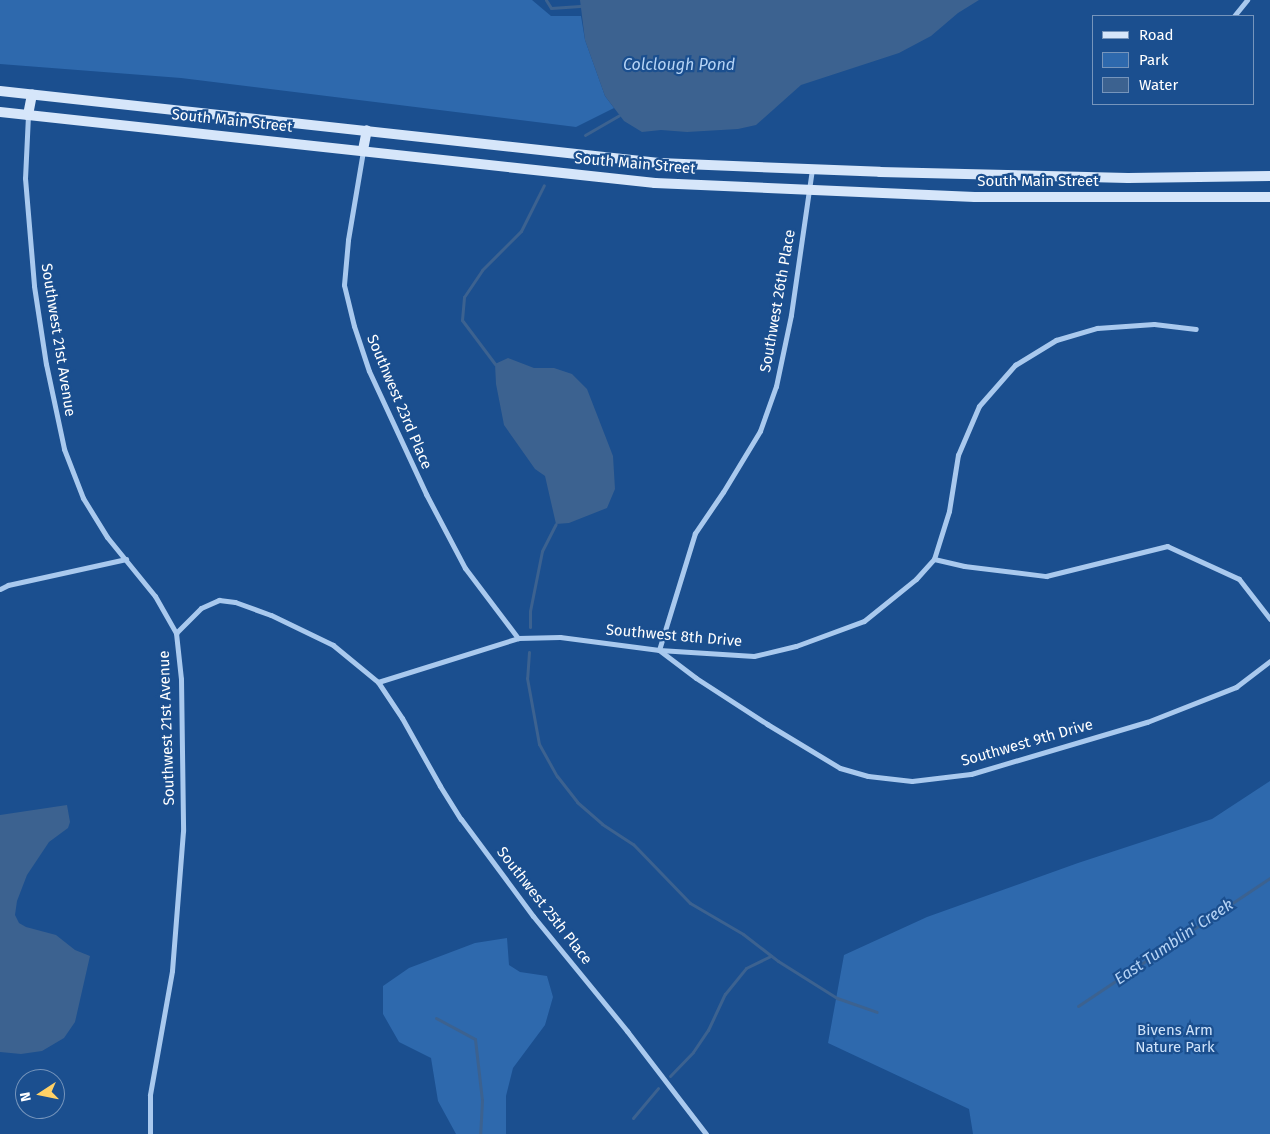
<!DOCTYPE html>
<style>
body{margin:0}
#map{position:relative;width:1270px;height:1134px;overflow:hidden;background:#1b4f8f;font-family:"Fira Sans",sans-serif}
div>[style]{position:absolute}
.green>*{inset:0;background:#2e69ad}
.water>*{inset:0;background:#3c6290}
.stream>*{height:3px;margin:-1.5px;padding:0 1.5px;transform-origin:1.5px;border-radius:1.5px;background:#3c6290}
.minor>*{height:5px;margin:-2.5px;padding:0 2.5px;transform-origin:2.5px;border-radius:2.5px;background:#a9c9ee}
.secondary>*{height:10px;margin:-5px;padding:0 5px;transform-origin:5px;border-radius:5px;background:#d6e6fa}
span{translate:-50% -50%;white-space:nowrap;text-align:center;line-height:1.15;-webkit-text-stroke:4.5px #1b4f8f;paint-order:stroke}
.street-label{font-size:15px;color:#fff}
.park-label{font-size:15px;color:#cfe3fa}
.water-label{font-size:16px;color:#b5d3f5;font-style:italic}
.legend{position:absolute;left:1092px;top:15px;width:162px;height:90px;box-sizing:border-box;background:#1b4f8f;border:1px solid #7695bc;margin:0;padding:6px 9px;list-style:none;font-size:15px;color:#fff}
.legend li{display:flex;align-items:center;gap:10px;height:25px}
.legend b{width:25px;border:1px solid #7695bc}
.north{position:absolute;left:15px;top:1069px;width:50px;height:50px;box-sizing:border-box;background:#1b4f8f;border:1px solid #7695bc;border-radius:50%;rotate:259deg;font-size:14px;font-weight:700;line-height:20px;text-align:center;color:#fff}
.north::after{content:'';display:block;margin:auto;width:18px;height:22px;background:#ffd166;clip-path:polygon(50% 0,100% 100%,50% 72%,0 100%)}
</style>
<div id="map">
<div class="green">
<div style="clip-path:polygon(0 0,532px 0,551px 16px,581px 16px,585px 40px,605px 96px,614px 108px,576px 127px,181px 78px,0 64px)"></div>
<div style="clip-path:polygon(1270px 781px,1270px 1134px,973px 1134px,969px 1109px,828px 1043px,844px 955px,927px 917px,1078px 863px,1212px 819px)"></div>
<div style="clip-path:polygon(507px 938px,509px 965px,520px 972px,547px 976px,553px 997px,545px 1025px,513px 1068px,506px 1096px,506px 1134px,456px 1134px,438px 1101px,431px 1058px,399px 1042px,383px 1014px,383px 986px,409px 968px,475px 943px)"></div>
</div>
<div class="water">
<div style="clip-path:polygon(580px 0,979px 0,958px 13px,931px 36px,899px 53px,801px 85px,756px 125px,738px 129px,687px 132px,661px 130px,642px 132px,624px 121px,605px 96px,585px 40px)"></div>
<div style="clip-path:polygon(508px 358px,534px 368px,554px 368px,572px 374px,587px 389px,613px 456px,615px 489px,607px 508px,569px 523px,556px 524px,545px 476px,535px 469px,504px 425px,496px 384px,495px 364px)"></div>
<div style="clip-path:polygon(67px 805px,70px 822px,68px 828px,49px 842px,27px 875px,17px 901px,15px 915px,19px 923px,26px 927px,56px 935px,75px 950px,90px 956px,75px 1022px,64px 1038px,42px 1051px,21px 1054px,0 1052px,0 815px)"></div>
</div>
<div class="stream">
<div style="left:546px;top:0;width:9px;rotate:58deg"></div>
<div style="left:551px;top:8px;width:29px;rotate:-4deg"></div>
<div style="left:585px;top:135px;width:39px;rotate:-30deg"></div>
<div style="left:495px;top:364px;width:55px;rotate:-126.9deg"></div>
<div style="left:462px;top:320px;width:23px;rotate:-85deg"></div>
<div style="left:464px;top:297px;width:32px;rotate:-56deg"></div>
<div style="left:482px;top:270px;width:55px;rotate:-45deg"></div>
<div style="left:521px;top:231px;width:51px;rotate:-63.4deg"></div>
<div style="left:530px;top:627px;width:16px;rotate:-90deg"></div>
<div style="left:530px;top:611px;width:61px;rotate:-78.7deg"></div>
<div style="left:542px;top:551px;width:30px;rotate:-63deg"></div>
<div style="left:529px;top:652px;width:26px;rotate:94deg"></div>
<div style="left:527px;top:678px;width:67px;rotate:79.7deg"></div>
<div style="left:539px;top:744px;width:37px;rotate:61deg"></div>
<div style="left:557px;top:776px;width:33px;rotate:52deg"></div>
<div style="left:577px;top:802px;width:33px;rotate:41deg"></div>
<div style="left:602px;top:824px;width:37px;rotate:33deg"></div>
<div style="left:633px;top:844px;width:82px;rotate:46deg"></div>
<div style="left:690px;top:903px;width:61px;rotate:30.3deg"></div>
<div style="left:743px;top:934px;width:44px;rotate:37.6deg"></div>
<div style="left:778px;top:961px;width:70px;rotate:32.1deg"></div>
<div style="left:837px;top:998px;width:42px;rotate:19.3deg"></div>
<div style="left:1078px;top:1006px;width:231px;rotate:-33.7deg"></div>
<div style="left:436px;top:1018px;width:44px;rotate:28.3deg"></div>
<div style="left:475px;top:1039px;width:61px;rotate:83.5deg"></div>
<div style="left:482px;top:1100px;width:34px;rotate:93deg"></div>
<div style="left:670px;top:1076px;width:33px;rotate:-46deg"></div>
<div style="left:693px;top:1052px;width:27px;rotate:-56deg"></div>
<div style="left:708px;top:1030px;width:40px;rotate:-65deg"></div>
<div style="left:725px;top:994px;width:33px;rotate:-51deg"></div>
<div style="left:746px;top:968px;width:28px;rotate:-26deg"></div>
<div style="left:633px;top:1118px;width:39px;rotate:-50deg"></div>
</div>
<div class="minor">
<div style="left:1234px;top:16px;width:21px;rotate:-51deg"></div>
<div style="left:28px;top:115px;width:63px;rotate:92.7deg"></div>
<div style="left:25px;top:178px;width:108px;rotate:85.2deg"></div>
<div style="left:34px;top:286px;width:79px;rotate:81.3deg"></div>
<div style="left:46px;top:364px;width:87px;rotate:78deg"></div>
<div style="left:64px;top:449px;width:53px;rotate:68.8deg"></div>
<div style="left:83px;top:498px;width:46px;rotate:58.4deg"></div>
<div style="left:107px;top:537px;width:76px;rotate:50.9deg"></div>
<div style="left:155px;top:596px;width:43px;rotate:60.4deg"></div>
<div style="left:176px;top:633px;width:46px;rotate:83.8deg"></div>
<div style="left:181px;top:679px;width:152px;rotate:89.2deg"></div>
<div style="left:183px;top:831px;width:140px;rotate:94.5deg"></div>
<div style="left:172px;top:971px;width:126px;rotate:100.1deg"></div>
<div style="left:150px;top:1095px;width:39px;rotate:90deg"></div>
<div style="left:363px;top:151px;width:90px;rotate:99.6deg"></div>
<div style="left:348px;top:240px;width:45px;rotate:95.1deg"></div>
<div style="left:344px;top:285px;width:42px;rotate:76.3deg"></div>
<div style="left:354px;top:326px;width:47px;rotate:71.6deg"></div>
<div style="left:369px;top:371px;width:136px;rotate:65.1deg"></div>
<div style="left:426px;top:494px;width:84px;rotate:62.2deg"></div>
<div style="left:465px;top:568px;width:88px;rotate:52.9deg"></div>
<div style="left:812px;top:169px;width:148px;rotate:98.2deg"></div>
<div style="left:791px;top:315px;width:73px;rotate:101.9deg"></div>
<div style="left:776px;top:386px;width:48px;rotate:109.6deg"></div>
<div style="left:760px;top:431px;width:71px;rotate:121.2deg"></div>
<div style="left:723px;top:492px;width:50px;rotate:124.3deg"></div>
<div style="left:695px;top:533px;width:122px;rotate:107.1deg"></div>
<div style="left:659px;top:650px;width:46px;rotate:37.1deg"></div>
<div style="left:696px;top:678px;width:85px;rotate:32.9deg"></div>
<div style="left:767px;top:724px;width:85px;rotate:31.1deg"></div>
<div style="left:840px;top:768px;width:29px;rotate:16deg"></div>
<div style="left:868px;top:776px;width:44px;rotate:6.5deg"></div>
<div style="left:912px;top:781px;width:59px;rotate:-6.8deg"></div>
<div style="left:971px;top:774px;width:184px;rotate:-16.5deg"></div>
<div style="left:1147px;top:722px;width:96px;rotate:-21.5deg"></div>
<div style="left:1236px;top:687px;width:43px;rotate:-37.4deg"></div>
<div style="left:934px;top:559px;width:50px;rotate:-72.6deg"></div>
<div style="left:949px;top:511px;width:57px;rotate:-80.9deg"></div>
<div style="left:958px;top:455px;width:53px;rotate:-66.8deg"></div>
<div style="left:979px;top:406px;width:55px;rotate:-48.7deg"></div>
<div style="left:1015px;top:365px;width:48px;rotate:-31.4deg"></div>
<div style="left:1056px;top:340px;width:43px;rotate:-16.3deg"></div>
<div style="left:1097px;top:328px;width:57px;rotate:-4deg"></div>
<div style="left:1154px;top:324px;width:42px;rotate:6.8deg"></div>
<div style="left:0;top:589px;width:9px;rotate:-27deg"></div>
<div style="left:8px;top:585px;width:121px;rotate:-12.4deg"></div>
<div style="left:176px;top:633px;width:35px;rotate:-45deg"></div>
<div style="left:201px;top:608px;width:20px;rotate:-24deg"></div>
<div style="left:219px;top:600px;width:16px;rotate:7deg"></div>
<div style="left:235px;top:602px;width:38px;rotate:20deg"></div>
<div style="left:271px;top:615px;width:69px;rotate:25.8deg"></div>
<div style="left:333px;top:645px;width:58px;rotate:39.4deg"></div>
<div style="left:378px;top:682px;width:43px;rotate:56.3deg"></div>
<div style="left:402px;top:718px;width:78px;rotate:60.8deg"></div>
<div style="left:440px;top:786px;width:39px;rotate:58deg"></div>
<div style="left:461px;top:819px;width:121px;rotate:53.4deg"></div>
<div style="left:533px;top:916px;width:149px;rotate:50.7deg"></div>
<div style="left:627px;top:1031px;width:130px;rotate:52.5deg"></div>
<div style="left:378px;top:682px;width:147px;rotate:-17.4deg"></div>
<div style="left:518px;top:638px;width:42px;rotate:-1.4deg"></div>
<div style="left:560px;top:637px;width:100px;rotate:7.5deg"></div>
<div style="left:659px;top:650px;width:95px;rotate:3.6deg"></div>
<div style="left:754px;top:656px;width:43px;rotate:-13.4deg"></div>
<div style="left:796px;top:646px;width:72px;rotate:-20.2deg"></div>
<div style="left:864px;top:621px;width:67px;rotate:-38.9deg"></div>
<div style="left:916px;top:579px;width:27px;rotate:-48deg"></div>
<div style="left:934px;top:559px;width:31px;rotate:13deg"></div>
<div style="left:964px;top:566px;width:83px;rotate:7deg"></div>
<div style="left:1046px;top:576px;width:125px;rotate:-13.9deg"></div>
<div style="left:1167px;top:546px;width:79px;rotate:24.6deg"></div>
<div style="left:1239px;top:579px;width:51px;rotate:52.2deg"></div>
</div>
<div class="secondary">
<div style="left:0;top:91px;width:663px;rotate:6.24deg"></div>
<div style="left:659px;top:163px;width:221px;rotate:2.3deg"></div>
<div style="left:880px;top:172px;width:248px;rotate:1.4deg"></div>
<div style="left:1128px;top:178px;width:142px;rotate:-0.8deg"></div>
<div style="left:0;top:112px;width:659px;rotate:6.19deg"></div>
<div style="left:655px;top:183px;width:320px;rotate:2.5deg"></div>
<div style="left:975px;top:197px;width:295px"></div>
<div style="left:28px;top:115px;width:21px;rotate:-79deg"></div>
<div style="left:363px;top:150px;width:20px;rotate:-79deg"></div>
</div>
<div class="street-label">
<span style="left:232px;top:121px;rotate:6deg">South Main Street</span>
<span style="left:635px;top:164px;rotate:5deg">South Main Street</span>
<span style="left:1038px;top:182px">South Main Street</span>
<span style="left:778px;top:301px;rotate:-80deg">Southwest 26th Place</span>
<span style="left:58px;top:340px;rotate:81deg">Southwest 21st Avenue</span>
<span style="left:399px;top:402px;rotate:67deg">Southwest 23rd Place</span>
<span style="left:674px;top:636px;rotate:5deg">Southwest 8th Drive</span>
<span style="left:167px;top:728px;rotate:-92deg">Southwest 21st Avenue</span>
<span style="left:1027px;top:743px;rotate:-16deg">Southwest 9th Drive</span>
<span style="left:544px;top:906px;rotate:52deg">Southwest 25th Place</span>
</div>
<div class="park-label">
<span style="left:1175px;top:1039px">Bivens Arm<br>Nature Park</span>
</div>
<div class="water-label">
<span style="left:679px;top:65px">Colclough Pond</span>
<span style="left:1174px;top:942px;rotate:-34deg">East Tumblin' Creek</span>
</div>
<ul class="legend">
<li><b style="height:6px;background:#d6e6fa"></b>Road</li>
<li><b style="height:14px;background:#2e69ad"></b>Park</li>
<li><b style="height:14px;background:#3c6290"></b>Water</li>
</ul>
<div class="north">N</div>
</div>
